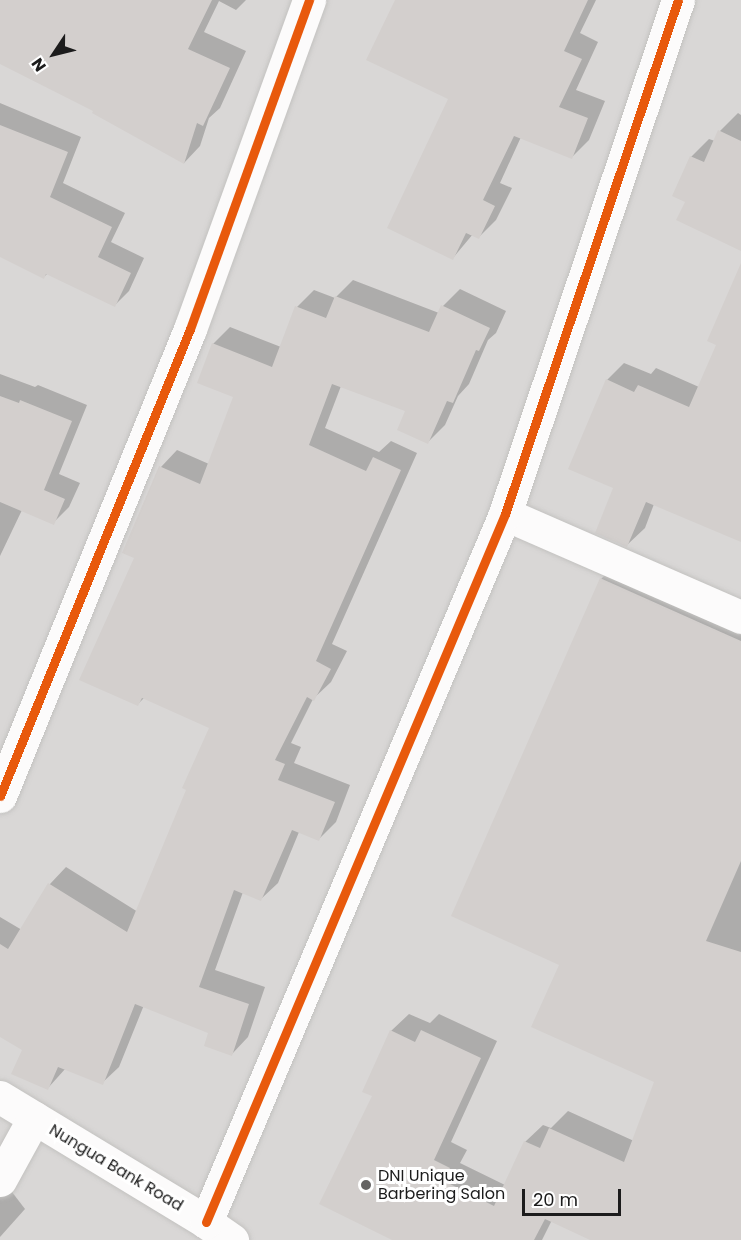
<!DOCTYPE html>
<style>
body{margin:0}
#map{position:relative;width:741px;height:1240px;overflow:hidden;background:#eae7e4;font-family:Poppins,sans-serif}
div>[style]{position:absolute}
.residential>*{inset:0;background:#d9d7d6;transform-origin:0 0}
.shadow>*{inset:0;background:#0003}
.building>*{inset:0;background:#d3cfcd}
.roads{filter:drop-shadow(0 0 2px #c3c2c0) drop-shadow(0 0 2px #c3c2c0)}
.minor>*{height:33px;margin:-16.5px;padding:0 16.5px;transform-origin:16.5px;border-radius:16.5px;background:#fcfbfb}
.cycleway>*{height:9px;margin:-4.5px;padding:0 4.5px;transform-origin:4.5px;border-radius:4.5px;background:#e8590c}
.dots>*{width:16px;height:16px;translate:-50% -50%;box-sizing:border-box;border:3px solid #fff;border-radius:50%}
span{translate:-50% -50%;white-space:nowrap;text-align:center;line-height:1.15;-webkit-text-stroke:6px #fff;paint-order:stroke}
.street-label{font-size:16px;color:#1c1c1c}
.poi-label{font-size:16px;color:#1c1c1c}
.left{translate:0 -50%;text-align:left}
.north{position:absolute;left:24px;top:24px;width:60px;height:60px;-webkit-text-stroke:4px #fff;paint-order:stroke;rotate:235deg;font-size:16px;font-weight:700;line-height:24px;text-align:center;color:#1c1c1c}
.north::after{content:'';display:block;margin:auto;width:21px;height:27px;background:#1c1c1c;clip-path:polygon(50% 0,100% 100%,50% 72%,0 100%)}
.scale{position:absolute;left:522px;top:1189px;width:99px;height:27px;box-sizing:border-box;border:3px solid #1c1c1c;border-top:0;padding-left:8px;font-size:18px;line-height:21px;white-space:nowrap;color:#1c1c1c;-webkit-text-stroke:4px #fff;paint-order:stroke}
</style>
<div id="map">
<div class="residential">
<div style="left:0;top:0;width:741px;height:1240px"></div>
</div>
<div class="shadow">
<div style="clip-path:polygon(0 0,246px 0,236px 10px,219px 1px,204px 32px,246px 51px,220px 108px,209px 118px,200px 146px,184px 163px,50px 85px,0 62px)"></div>
<div style="clip-path:polygon(396px 0,596px 0,580px 33px,598px 42px,576px 90px,605px 101px,589px 140px,572px 157px,521px 137px,500px 183px,512px 188px,496px 220px,479px 237px,473px 234px,453px 258px,450px 98px)"></div>
<div style="clip-path:polygon(0 103px,81px 137px,63px 183px,125px 213px,111px 242px,144px 258px,129px 291px,115px 305px,48px 273px,44px 277px,0 256px)"></div>
<div style="clip-path:polygon(738px 113px,741px 115px,741px 239px,687px 202px,691px 157px,709px 139px,715px 141px,720px 131px)"></div>
<div style="clip-path:polygon(741px 267px,741px 540px,654px 504px,645px 528px,627px 545px,615px 487px,607px 380px,624px 363px,651px 374px,656px 368px,699px 387px,718px 344px)"></div>
<div style="clip-path:polygon(353px 280px,439px 313px,443px 306px,460px 289px,506px 311px,496px 333px,488px 340px,469px 384px,458px 396px,445px 425px,428px 442px,407px 411px,341px 386px,325px 428px,379px 452px,391px 441px,417px 453px,332px 644px,347px 651px,331px 682px,313px 699px,291px 743px,301px 747px,294px 763px,350px 785px,336px 822px,319px 839px,299px 832px,278px 883px,261px 899px,243px 892px,215px 970px,265px 987px,248px 1037px,232px 1054px,210px 1032px,144px 1005px,119px 1067px,102px 1083px,66px 1068px,48px 1088px,23px 1049px,0 1035px,0 917px,22px 930px,50px 884px,66px 867px,138px 912px,188px 790px,211px 728px,145px 697px,137px 705px,136px 557px,161px 467px,177px 450px,209px 464px,235px 397px,213px 344px,230px 327px,281px 347px,297px 307px,314px 290px,335px 298px)"></div>
<div style="clip-path:polygon(0 374px,35px 387px,38px 385px,87px 405px,59px 474px,80px 483px,69px 507px,53px 523px,22px 510px,0 556px)"></div>
<div style="clip-path:polygon(619px 561px,741px 616px,741px 1240px,594px 1240px,552px 1220px,542px 1240px,395px 1240px,374px 1095px,391px 1031px,409px 1014px,430px 1023px,439px 1014px,497px 1041px,451px 1142px,467px 1150px,460px 1163px,505px 1185px,525px 1142px,543px 1125px,551px 1128px,568px 1111px,634px 1141px,656px 1081px,561px 964px,601px 579px)"></div>
<div style="clip-path:polygon(0 1191px,12px 1192px,25px 1209px,0 1237px)"></div>
</div>
<div class="building">
<div style="clip-path:polygon(0 0,212px 0,188px 49px,230px 68px,203px 126px,197px 123px,184px 164px,92px 113px,93px 111px,0 64px)"></div>
<div style="clip-path:polygon(395px 0,588px 0,564px 51px,582px 59px,559px 107px,588px 118px,572px 159px,514px 136px,483px 200px,495px 206px,479px 239px,466px 233px,453px 260px,387px 228px,448px 99px,366px 60px)"></div>
<div style="clip-path:polygon(0 125px,68px 152px,50px 197px,112px 227px,98px 257px,131px 273px,115px 307px,46px 274px,44px 279px,0 257px)"></div>
<div style="clip-path:polygon(718px 130px,741px 141px,741px 251px,676px 220px,685px 202px,672px 196px,690px 156px,704px 162px)"></div>
<div style="clip-path:polygon(741px 263px,741px 542px,646px 502px,627px 547px,595px 533px,613px 488px,568px 469px,606px 379px,634px 392px,638px 385px,689px 407px,716px 345px,707px 341px)"></div>
<div style="clip-path:polygon(335px 296px,429px 332px,441px 305px,490px 328px,479px 351px,476px 350px,453px 403px,447px 401px,428px 444px,397px 430px,405px 411px,332px 384px,309px 445px,366px 471px,373px 457px,401px 470px,316px 661px,331px 669px,314px 701px,307px 697px,275px 760px,285px 764px,278px 780px,335px 802px,319px 841px,292px 830px,261px 901px,234px 890px,199px 987px,249px 1004px,232px 1056px,204px 1046px,208px 1033px,135px 1004px,103px 1085px,58px 1067px,48px 1090px,11px 1074px,22px 1050px,0 1037px,0 944px,8px 949px,48px 883px,127px 932px,186px 790px,182px 788px,209px 728px,142px 698px,138px 706px,79px 680px,134px 558px,122px 553px,159px 466px,200px 484px,233px 397px,197px 383px,212px 343px,272px 367px,295px 306px,326px 318px)"></div>
<div style="clip-path:polygon(0 396px,19px 403px,20px 400px,72px 421px,44px 490px,65px 499px,54px 525px,0 502px)"></div>
<div style="clip-path:polygon(600px 578px,741px 641px,741px 861px,706px 941px,741px 952px,741px 1240px,590px 1240px,545px 1219px,534px 1240px,392px 1240px,319px 1204px,372px 1096px,362px 1092px,390px 1030px,415px 1042px,421px 1030px,481px 1058px,434px 1160px,450px 1168px,444px 1181px,494px 1206px,524px 1141px,540px 1148px,549px 1128px,624px 1162px,654px 1082px,531px 1027px,559px 965px,451px 916px)"></div>
</div>
<div class="roads">
<div class="minor">
<div style="left:505px;top:514px;width:257px;rotate:23.6deg"></div>
<div style="left:0;top:796px;width:504px;rotate:-67.86deg"></div>
<div style="left:190px;top:329px;width:350px;rotate:-70.1deg"></div>
<div style="left:0;top:1097px;width:241px;rotate:31.2deg"></div>
<div style="left:206px;top:1222px;width:32px;rotate:35deg"></div>
<div style="left:0;top:1180px;width:71px;rotate:-61.3deg"></div>
<div style="left:206px;top:1222px;width:769px;rotate:-67.1deg"></div>
<div style="left:505px;top:514px;width:542px;rotate:-71.4deg"></div>
</div>
</div>
<div class="cycleway">
<div style="left:0;top:796px;width:504px;rotate:-67.86deg"></div>
<div style="left:190px;top:329px;width:350px;rotate:-70.1deg"></div>
<div style="left:206px;top:1222px;width:769px;rotate:-67.1deg"></div>
<div style="left:505px;top:514px;width:542px;rotate:-71.4deg"></div>
</div>
<div class="dots">
<div style="left:366px;top:1185px;background:#646362"></div>
</div>
<div class="street-label">
<span style="left:116px;top:1168px;rotate:31deg">Nungua Bank Road</span>
</div>
<div class="poi-label">
<span class="left" style="left:378px;top:1185px">DNI Unique<br>Barbering Salon</span>
</div>
<div class="north">N</div>
<div class="scale">20 m</div>
</div>
